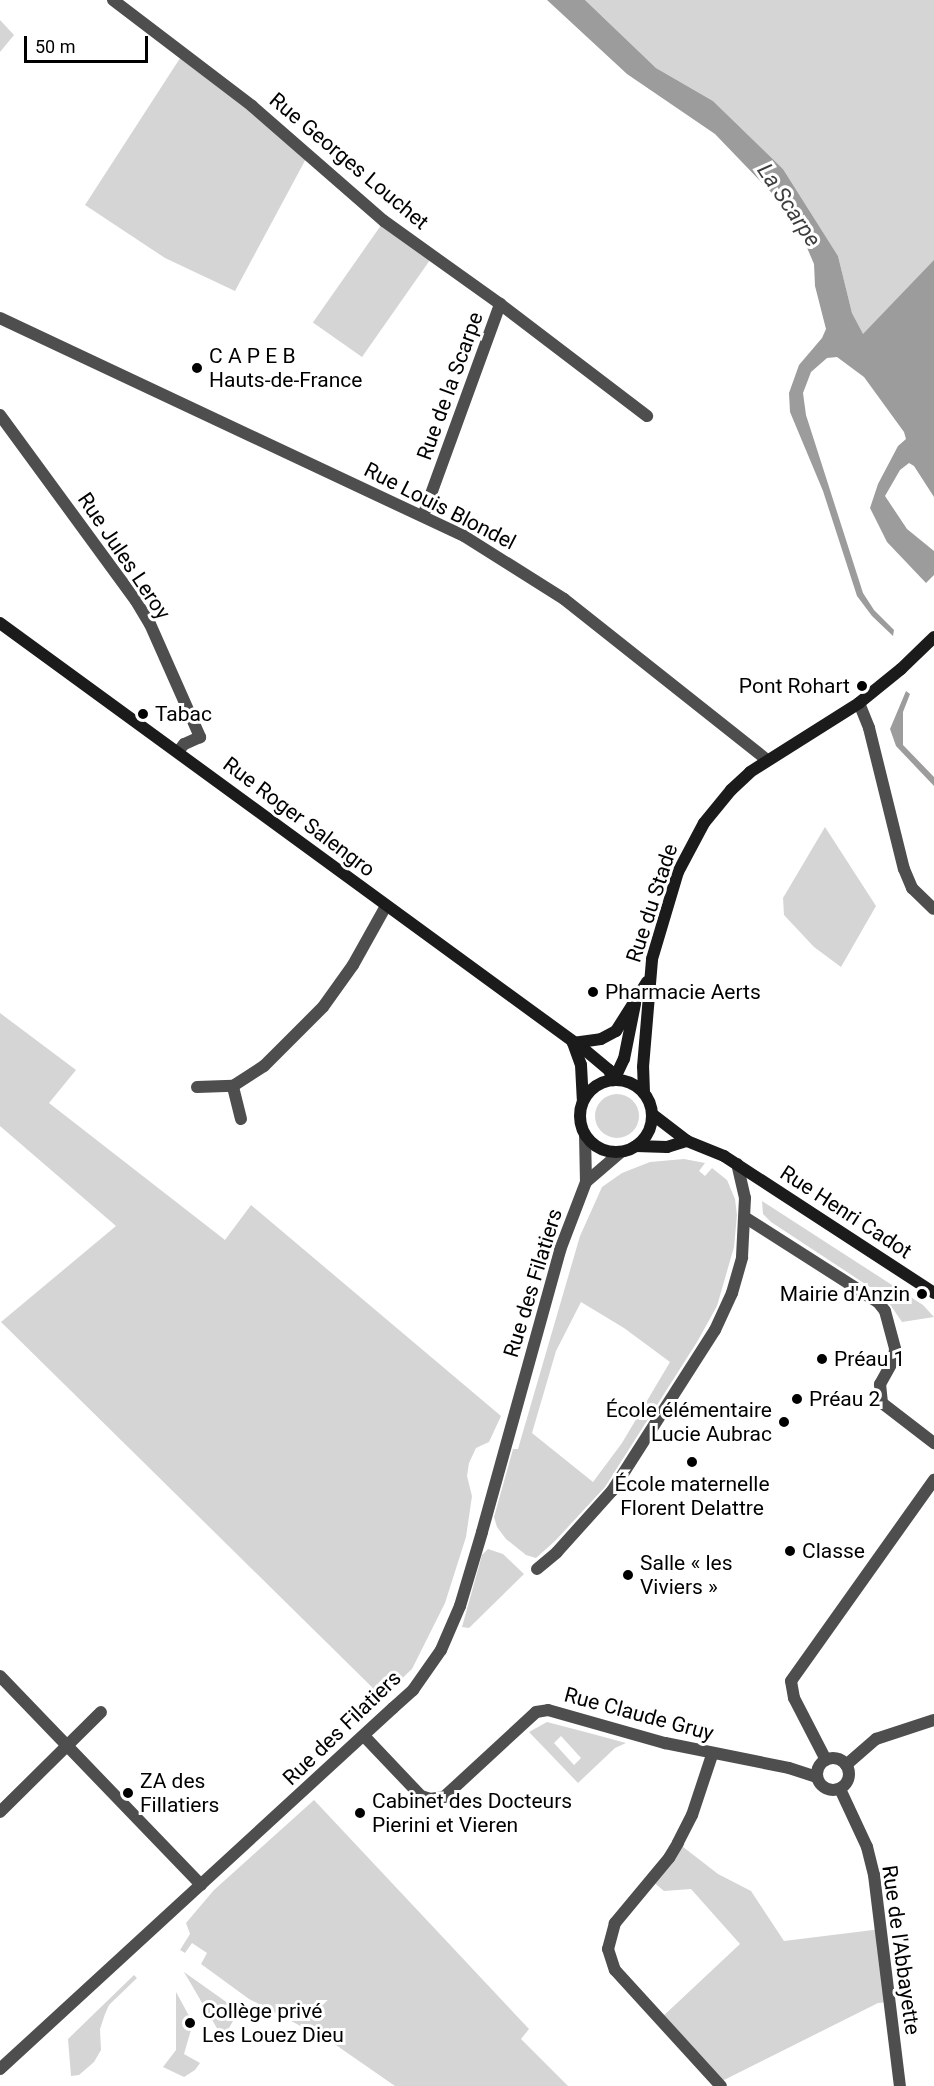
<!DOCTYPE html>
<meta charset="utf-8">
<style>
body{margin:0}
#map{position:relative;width:934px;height:2086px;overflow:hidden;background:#fff;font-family:Roboto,sans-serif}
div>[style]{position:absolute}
.green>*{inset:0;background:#d5d5d5;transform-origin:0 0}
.round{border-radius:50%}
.water>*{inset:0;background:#9c9c9c}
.street>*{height:12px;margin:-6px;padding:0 6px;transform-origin:6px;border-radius:6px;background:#4e4e4e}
.street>.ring{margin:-6px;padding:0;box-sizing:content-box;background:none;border:12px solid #4e4e4e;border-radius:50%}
.secondary>*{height:12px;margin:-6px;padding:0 6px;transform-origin:6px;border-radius:6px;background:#1b1b1b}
.secondary>.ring{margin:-6px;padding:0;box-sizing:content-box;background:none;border:12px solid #1b1b1b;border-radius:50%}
.dots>*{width:16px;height:16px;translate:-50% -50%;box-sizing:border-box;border:3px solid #fff;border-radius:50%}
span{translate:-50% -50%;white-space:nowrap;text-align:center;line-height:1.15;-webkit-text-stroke:6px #fff;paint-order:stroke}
.street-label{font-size:21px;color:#000}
.poi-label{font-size:21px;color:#000}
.left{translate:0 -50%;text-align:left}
.right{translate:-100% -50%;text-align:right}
.water-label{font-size:22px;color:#3d3d3d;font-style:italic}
.scale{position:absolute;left:24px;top:36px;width:124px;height:27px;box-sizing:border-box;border:3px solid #000;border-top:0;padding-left:8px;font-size:18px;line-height:21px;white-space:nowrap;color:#000;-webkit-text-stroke:4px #fff;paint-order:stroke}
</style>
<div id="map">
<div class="green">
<div style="clip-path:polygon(585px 0,934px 0,934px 262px,863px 335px,852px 313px,838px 256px,783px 169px,713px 101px,656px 68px)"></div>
<div style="clip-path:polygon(0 20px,14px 35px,0 52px)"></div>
<div style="clip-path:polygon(184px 52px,308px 155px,235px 291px,165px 258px,85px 205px)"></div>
<div style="left:384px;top:221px;width:60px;height:124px;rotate:35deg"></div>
<div style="clip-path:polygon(825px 827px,876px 906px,841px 967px,814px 947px,784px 915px,783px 898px)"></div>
<div style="clip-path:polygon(0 1013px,76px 1070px,49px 1103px,225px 1240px,251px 1205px,501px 1416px,489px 1442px,476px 1448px,469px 1463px,467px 1476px,472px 1496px,466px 1537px,445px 1603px,412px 1669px,382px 1697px,1px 1322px,116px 1226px,0 1126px)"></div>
<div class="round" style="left:595px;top:1094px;width:44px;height:44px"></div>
<div style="clip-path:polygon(evenodd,684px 1159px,705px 1163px,699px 1171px,705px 1176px,712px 1168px,727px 1180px,735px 1199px,737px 1215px,734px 1247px,717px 1306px,697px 1342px,605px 1487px,555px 1541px,536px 1558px,526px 1555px,506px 1539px,497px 1527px,494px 1517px,513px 1449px,518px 1449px,520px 1442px,580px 1236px,602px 1187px,622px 1173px,650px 1162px,684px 1159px,581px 1302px,624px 1328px,670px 1362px,622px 1443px,593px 1482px,532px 1433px,556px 1351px,581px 1302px)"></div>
<div style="clip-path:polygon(762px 1201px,923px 1305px,934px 1317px,902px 1322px,885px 1297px,771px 1222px,763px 1214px)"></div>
<div style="clip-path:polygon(488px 1549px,503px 1554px,524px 1574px,469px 1628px,462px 1627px,482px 1555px)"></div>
<div style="clip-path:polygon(evenodd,547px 1722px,589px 1733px,626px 1743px,615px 1748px,578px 1783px,529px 1732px,547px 1722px,561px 1736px,581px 1758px,574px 1765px,554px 1743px,561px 1736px)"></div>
<div style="clip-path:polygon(314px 1800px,529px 2029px,521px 2039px,568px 2086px,395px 2086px,333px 2043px,249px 1999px,201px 1964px,207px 1953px,192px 1943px,185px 1953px,180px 1950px,190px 1934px,186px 1923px,214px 1890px)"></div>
<div style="clip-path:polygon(678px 1843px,718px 1874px,751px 1891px,784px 1941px,881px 1929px,889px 2002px,878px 2003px,718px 2083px,660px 2019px,740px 1944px,691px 1889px,664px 1891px,651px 1880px)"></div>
<div style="clip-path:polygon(184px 1972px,239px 2011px,226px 2033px,218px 2030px)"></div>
<div style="clip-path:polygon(134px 1975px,137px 1978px,109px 2005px,105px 2014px,100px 2029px,101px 2050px,94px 2062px,79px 2075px,71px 2076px,68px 2039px)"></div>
<div style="clip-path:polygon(176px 1992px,193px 2023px,184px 2054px,200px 2063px,195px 2070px,184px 2077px,163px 2067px,176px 2050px)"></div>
</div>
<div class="water">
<div style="clip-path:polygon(547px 0,585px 0,656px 68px,713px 101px,783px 169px,838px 256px,852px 313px,863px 334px,934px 260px,934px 497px,914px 466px,909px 463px,900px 470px,885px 496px,907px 529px,934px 551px,934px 575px,926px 583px,887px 542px,870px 508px,878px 484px,898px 446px,906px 439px,904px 432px,864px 377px,837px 357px,827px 358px,811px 372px,803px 393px,806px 415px,863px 593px,874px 610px,894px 630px,893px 636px,872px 616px,857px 596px,823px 491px,790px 412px,789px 393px,799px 365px,822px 338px,826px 329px,815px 286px,814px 264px,793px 215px,715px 134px,627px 74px)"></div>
<div style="clip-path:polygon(906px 691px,910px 694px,903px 712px,903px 745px,934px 777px,934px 786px,896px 746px,890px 729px)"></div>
</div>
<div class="street">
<div style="left:113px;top:0;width:175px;rotate:37.3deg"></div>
<div style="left:252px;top:106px;width:175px;rotate:41.1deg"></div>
<div style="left:384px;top:221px;width:143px;rotate:35.6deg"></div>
<div style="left:500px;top:304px;width:185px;rotate:37.3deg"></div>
<div style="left:0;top:318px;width:513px;rotate:25.17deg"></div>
<div style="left:464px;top:536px;width:118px;rotate:32.2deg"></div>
<div style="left:564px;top:599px;width:259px;rotate:38.4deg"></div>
<div style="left:0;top:415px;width:230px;rotate:53.8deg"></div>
<div style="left:136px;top:601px;width:27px;rotate:59deg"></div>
<div style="left:150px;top:624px;width:124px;rotate:66.1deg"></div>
<div style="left:200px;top:737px;width:17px;rotate:156deg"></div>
<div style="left:184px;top:744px;width:10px;rotate:127deg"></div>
<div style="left:423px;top:516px;width:226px;rotate:-70deg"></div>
<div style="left:859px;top:703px;width:27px;rotate:68deg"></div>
<div style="left:869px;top:728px;width:145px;rotate:76.1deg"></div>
<div style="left:904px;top:869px;width:21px;rotate:67deg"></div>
<div style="left:912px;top:888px;width:30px;rotate:44deg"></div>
<div style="left:197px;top:1087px;width:36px;rotate:-2deg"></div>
<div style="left:241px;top:1119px;width:34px;rotate:-104deg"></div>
<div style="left:233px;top:1086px;width:37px;rotate:-33deg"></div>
<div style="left:264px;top:1066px;width:83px;rotate:-45deg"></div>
<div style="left:323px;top:1007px;width:52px;rotate:-54.5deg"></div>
<div style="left:353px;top:965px;width:68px;rotate:-60.8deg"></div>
<div style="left:586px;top:1182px;width:46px;rotate:-40.6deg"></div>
<div style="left:746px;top:1218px;width:156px;rotate:32.5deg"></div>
<div style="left:878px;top:1302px;width:11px;rotate:52deg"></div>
<div style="left:885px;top:1311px;width:39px;rotate:75deg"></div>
<div style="left:895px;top:1349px;width:10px;rotate:96deg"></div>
<div style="left:894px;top:1359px;width:29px;rotate:119deg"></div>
<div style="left:880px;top:1384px;width:19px;rotate:84deg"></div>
<div style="left:882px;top:1403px;width:66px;rotate:37.6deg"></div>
<div style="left:537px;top:1569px;width:26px;rotate:-40deg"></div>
<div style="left:557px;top:1552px;width:82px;rotate:-48deg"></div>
<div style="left:612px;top:1491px;width:191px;rotate:-57.4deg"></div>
<div style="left:715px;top:1330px;width:41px;rotate:-65.3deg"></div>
<div style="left:732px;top:1293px;width:37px;rotate:-74deg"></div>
<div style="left:742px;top:1257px;width:59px;rotate:-87.1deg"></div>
<div style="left:745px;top:1198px;width:35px;rotate:-103deg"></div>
<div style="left:0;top:1676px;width:290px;rotate:46.1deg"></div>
<div style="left:364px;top:1736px;width:83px;rotate:46.5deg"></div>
<div style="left:421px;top:1796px;width:9px;rotate:18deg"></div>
<div style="left:430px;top:1799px;width:14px;rotate:-8deg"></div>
<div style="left:444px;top:1797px;width:125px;rotate:-42.7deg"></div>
<div style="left:536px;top:1712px;width:12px;rotate:-9deg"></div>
<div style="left:548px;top:1710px;width:122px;rotate:15.8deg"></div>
<div style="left:665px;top:1743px;width:126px;rotate:11.4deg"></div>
<div style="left:789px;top:1768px;width:29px;rotate:18deg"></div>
<div style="left:712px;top:1755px;width:63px;rotate:108.4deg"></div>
<div style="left:692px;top:1815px;width:31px;rotate:117deg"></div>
<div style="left:678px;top:1843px;width:17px;rotate:121deg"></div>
<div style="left:669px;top:1858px;width:85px;rotate:129.7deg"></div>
<div style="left:615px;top:1923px;width:27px;rotate:105deg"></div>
<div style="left:608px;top:1949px;width:22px;rotate:72deg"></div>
<div style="left:615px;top:1970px;width:157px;rotate:47.6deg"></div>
<div class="ring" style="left:817px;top:1758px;width:20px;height:20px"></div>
<div style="left:826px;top:1760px;width:70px;rotate:-117.3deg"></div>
<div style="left:794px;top:1698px;width:17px;rotate:-100deg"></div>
<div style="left:791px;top:1681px;width:247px;rotate:-54.6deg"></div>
<div style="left:846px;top:1765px;width:40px;rotate:-41deg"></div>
<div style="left:876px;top:1739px;width:61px;rotate:-18.1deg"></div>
<div style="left:840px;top:1789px;width:64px;rotate:65deg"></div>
<div style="left:867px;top:1847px;width:29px;rotate:76deg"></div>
<div style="left:874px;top:1875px;width:213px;rotate:83deg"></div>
<div style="left:0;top:1812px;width:142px;rotate:-44.7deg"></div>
<div style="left:0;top:2069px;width:534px;rotate:-42.57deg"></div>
<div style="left:393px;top:1708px;width:27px;rotate:-42deg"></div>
<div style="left:413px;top:1690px;width:49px;rotate:-55deg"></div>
<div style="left:441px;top:1650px;width:48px;rotate:-66.6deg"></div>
<div style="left:460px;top:1606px;width:77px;rotate:-73.4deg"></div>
<div style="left:482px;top:1532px;width:293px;rotate:-74.5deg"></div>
<div style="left:560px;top:1250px;width:73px;rotate:-69.1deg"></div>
<div style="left:586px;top:1182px;width:46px;rotate:-91.2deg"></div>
</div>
<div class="secondary">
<div style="left:0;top:623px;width:724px;rotate:36.13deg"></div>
<div style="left:585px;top:1050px;width:31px;rotate:40deg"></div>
<div style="left:609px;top:1070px;width:11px;rotate:68deg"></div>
<div style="left:573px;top:1043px;width:28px;rotate:-8deg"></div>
<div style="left:601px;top:1039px;width:17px;rotate:-28deg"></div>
<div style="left:616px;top:1031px;width:58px;rotate:-57.7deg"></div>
<div style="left:573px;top:1043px;width:23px;rotate:70deg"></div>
<div style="left:581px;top:1065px;width:34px;rotate:87deg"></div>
<div class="ring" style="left:580px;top:1080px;width:60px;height:60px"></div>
<div style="left:614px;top:1080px;width:23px;rotate:-65deg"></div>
<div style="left:624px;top:1059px;width:56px;rotate:-78.7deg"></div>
<div style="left:644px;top:1093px;width:26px;rotate:-92deg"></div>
<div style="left:643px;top:1067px;width:108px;rotate:-85.2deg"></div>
<div style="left:652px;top:959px;width:91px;rotate:-73.4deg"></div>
<div style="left:678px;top:872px;width:55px;rotate:-62deg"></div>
<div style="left:704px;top:823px;width:43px;rotate:-50.7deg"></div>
<div style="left:731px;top:790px;width:26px;rotate:-43deg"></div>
<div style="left:750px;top:772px;width:129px;rotate:-32.3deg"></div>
<div style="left:859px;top:703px;width:54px;rotate:-39deg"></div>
<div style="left:901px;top:669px;width:46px;rotate:-44.1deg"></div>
<div style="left:652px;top:1114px;width:44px;rotate:37.6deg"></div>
<div style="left:687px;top:1141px;width:40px;rotate:22deg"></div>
<div style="left:724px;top:1156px;width:251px;rotate:33.1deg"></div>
<div style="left:636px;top:1146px;width:31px;rotate:2deg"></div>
<div style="left:667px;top:1147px;width:21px;rotate:-17deg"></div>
</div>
<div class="dots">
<div style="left:197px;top:368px;background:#000"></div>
<div style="left:862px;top:686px;background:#000"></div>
<div style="left:143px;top:714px;background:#000"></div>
<div style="left:593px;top:992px;background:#000"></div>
<div style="left:922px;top:1294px;background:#000"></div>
<div style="left:822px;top:1359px;background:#000"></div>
<div style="left:797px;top:1399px;background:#000"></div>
<div style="left:784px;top:1422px;background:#000"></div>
<div style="left:692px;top:1462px;background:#000"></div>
<div style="left:790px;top:1551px;background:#000"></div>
<div style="left:628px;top:1575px;background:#000"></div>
<div style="left:128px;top:1793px;background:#000"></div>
<div style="left:360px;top:1813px;background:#000"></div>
<div style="left:190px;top:2023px;background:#000"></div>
</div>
<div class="street-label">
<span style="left:349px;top:161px;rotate:40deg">Rue Georges Louchet</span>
<span style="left:450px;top:386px;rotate:-70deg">Rue de la Scarpe</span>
<span style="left:440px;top:506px;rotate:27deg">Rue Louis Blondel</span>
<span style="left:124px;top:556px;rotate:56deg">Rue Jules Leroy</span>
<span style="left:299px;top:817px;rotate:37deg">Rue Roger Salengro</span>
<span style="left:652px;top:903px;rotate:-72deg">Rue du Stade</span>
<span style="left:846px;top:1212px;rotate:33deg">Rue Henri Cadot</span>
<span style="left:533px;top:1283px;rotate:-73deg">Rue des Filatiers</span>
<span style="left:639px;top:1714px;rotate:15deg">Rue Claude Gruy</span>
<span style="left:342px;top:1728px;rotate:-44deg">Rue des Filatiers</span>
<span style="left:901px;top:1950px;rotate:82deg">Rue de l'Abbayette</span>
</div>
<div class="poi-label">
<span class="left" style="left:209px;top:368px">C A P E B<br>Hauts-de-France</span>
<span class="right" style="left:850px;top:686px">Pont Rohart</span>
<span class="left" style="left:155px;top:714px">Tabac</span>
<span class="left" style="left:605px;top:992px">Pharmacie Aerts</span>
<span class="right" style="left:910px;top:1294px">Mairie d'Anzin</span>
<span class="left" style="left:834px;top:1359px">Préau 1</span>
<span class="left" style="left:809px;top:1399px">Préau 2</span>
<span class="right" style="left:772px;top:1422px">École élémentaire<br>Lucie Aubrac</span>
<span style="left:692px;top:1496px">École maternelle<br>Florent Delattre</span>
<span class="left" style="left:802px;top:1551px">Classe</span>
<span class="left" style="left:640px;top:1575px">Salle « les<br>Viviers »</span>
<span class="left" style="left:140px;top:1793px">ZA des<br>Fillatiers</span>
<span class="left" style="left:372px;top:1813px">Cabinet des Docteurs<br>Pierini et Vieren</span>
<span class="left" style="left:202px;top:2023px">Collège privé<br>Les Louez Dieu</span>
</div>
<div class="water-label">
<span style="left:789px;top:205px;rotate:56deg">La Scarpe</span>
</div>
<div class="scale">50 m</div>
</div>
